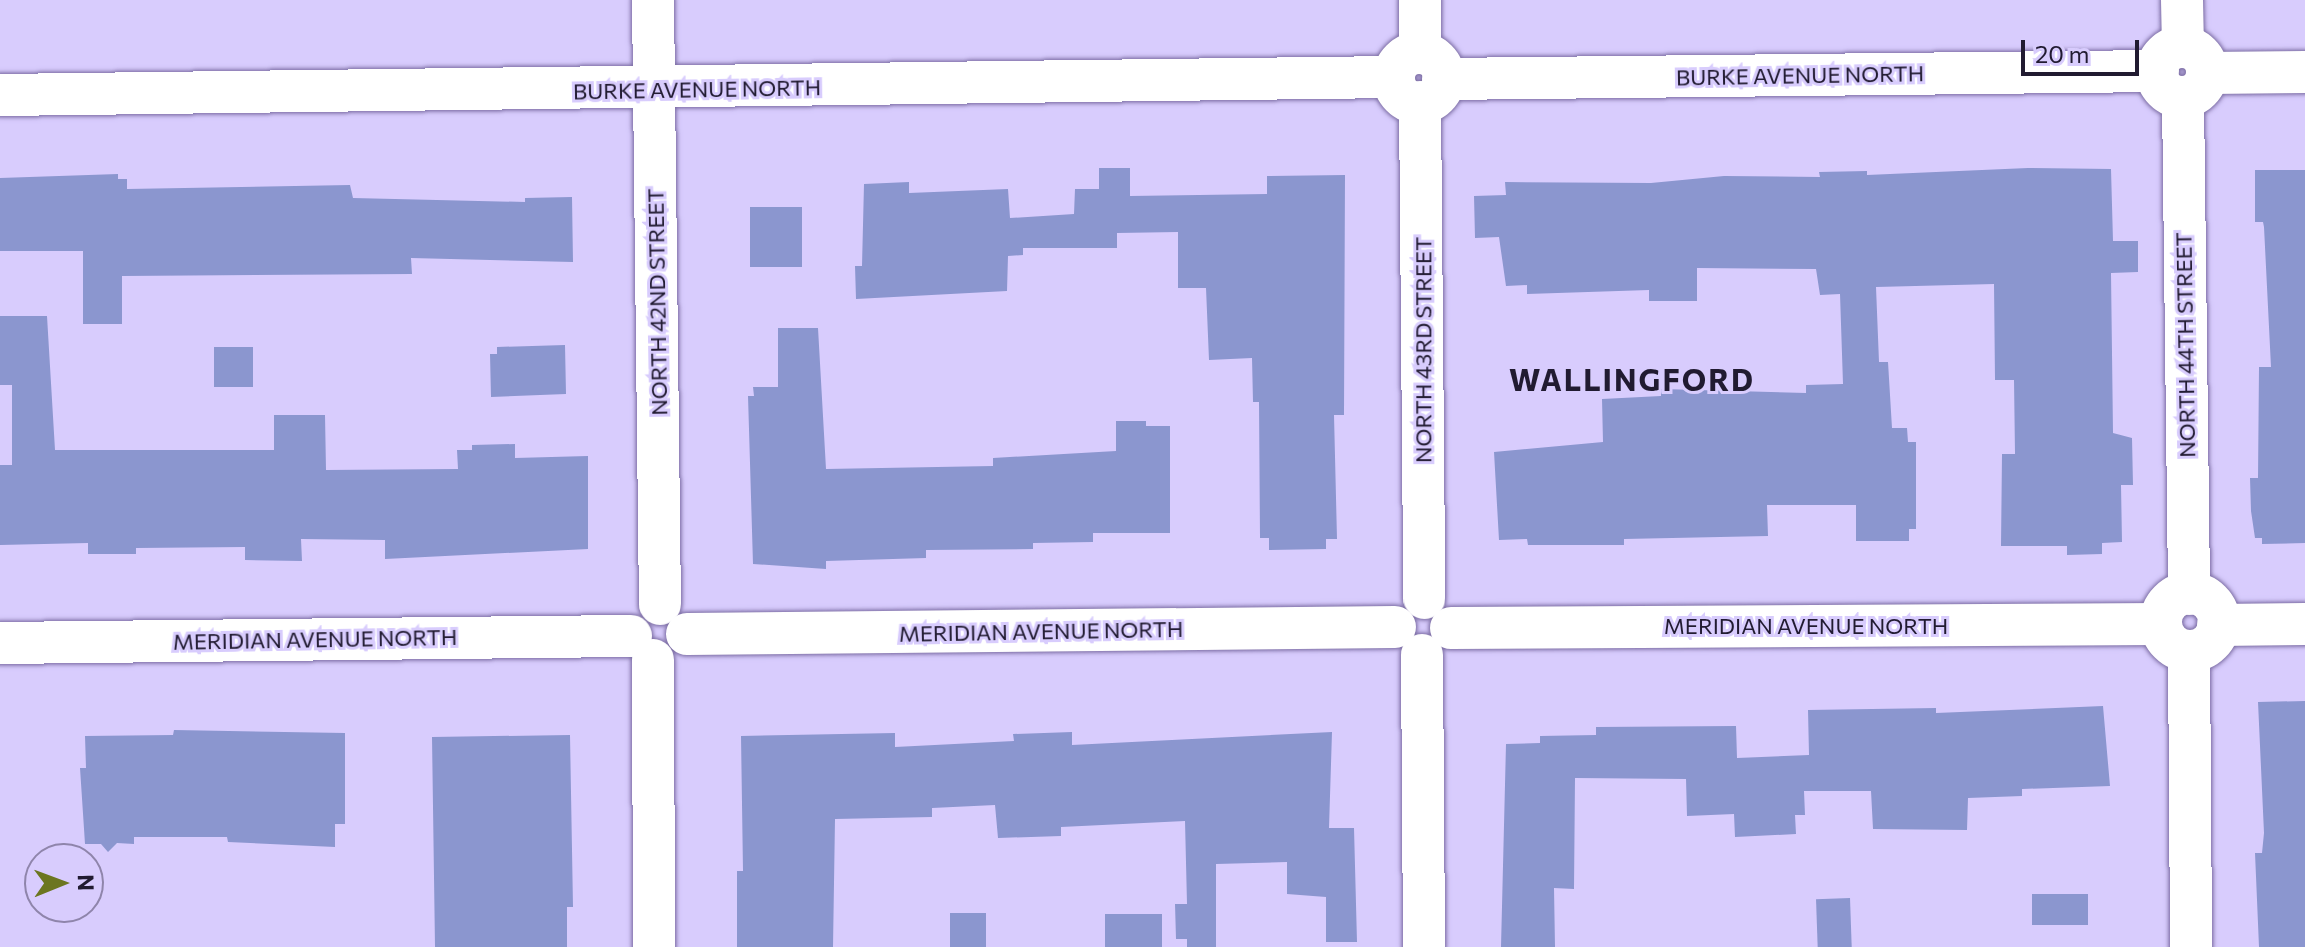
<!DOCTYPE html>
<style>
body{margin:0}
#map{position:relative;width:2305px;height:947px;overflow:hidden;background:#d8ccfd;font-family:Commissioner,sans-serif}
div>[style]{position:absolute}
.building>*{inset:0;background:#8b96cf;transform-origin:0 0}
.roads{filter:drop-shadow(0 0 2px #7c6da4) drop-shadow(0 0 2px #7c6da4)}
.minor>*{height:42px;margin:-21px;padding:0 21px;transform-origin:21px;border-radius:21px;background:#fff}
.minor>.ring{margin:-21px;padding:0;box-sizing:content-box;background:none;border:42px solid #fff;border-radius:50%}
span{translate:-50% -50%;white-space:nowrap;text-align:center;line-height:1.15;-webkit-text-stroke:6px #d8ccfd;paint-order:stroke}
.street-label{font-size:22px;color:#211b31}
.district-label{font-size:30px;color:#211b31;font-weight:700;letter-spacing:2px}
.north{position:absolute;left:24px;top:843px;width:80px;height:80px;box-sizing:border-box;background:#d8ccfd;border:2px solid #8f85ab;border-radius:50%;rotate:89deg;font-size:22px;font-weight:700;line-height:32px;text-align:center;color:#211b31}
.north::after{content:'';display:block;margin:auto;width:28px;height:36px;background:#6c7620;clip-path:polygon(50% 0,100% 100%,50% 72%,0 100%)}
.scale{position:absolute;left:2021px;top:40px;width:118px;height:36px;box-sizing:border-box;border:4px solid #211b31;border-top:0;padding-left:10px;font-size:24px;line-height:28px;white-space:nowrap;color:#211b31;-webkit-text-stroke:6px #d8ccfd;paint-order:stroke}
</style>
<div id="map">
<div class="building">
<div style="clip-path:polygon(1099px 168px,1130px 168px,1130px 196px,1267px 194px,1267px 176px,1345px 175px,1344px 415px,1334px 415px,1337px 539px,1326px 539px,1326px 549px,1269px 550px,1269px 538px,1260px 538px,1259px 402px,1253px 402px,1252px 358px,1209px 360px,1206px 288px,1178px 288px,1178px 232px,1117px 233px,1117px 248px,1023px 248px,1023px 255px,1008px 256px,1007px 291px,856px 299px,855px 266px,862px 266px,864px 184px,909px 182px,909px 193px,1008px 189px,1010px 218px,1074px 214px,1075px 189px,1099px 189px)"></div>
<div style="clip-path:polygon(2028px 168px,2111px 169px,2113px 241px,2138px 241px,2138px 272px,2111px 273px,2113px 433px,2132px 438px,2133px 485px,2121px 485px,2122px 542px,2102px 543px,2102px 554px,2067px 555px,2067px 546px,2001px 546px,2002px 454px,2015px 454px,2014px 380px,1995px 380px,1994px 284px,1876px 287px,1879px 362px,1888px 362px,1892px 428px,1907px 428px,1908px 442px,1916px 442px,1916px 529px,1909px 529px,1909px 541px,1856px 541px,1856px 505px,1767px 505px,1768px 536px,1624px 539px,1624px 545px,1528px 545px,1527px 539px,1499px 540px,1494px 452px,1603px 442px,1602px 399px,1661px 396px,1661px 389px,1806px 393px,1806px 385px,1843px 384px,1840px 294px,1820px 295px,1816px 269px,1697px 268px,1697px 301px,1649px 301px,1649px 290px,1527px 294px,1527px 285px,1506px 286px,1499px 237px,1475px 238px,1474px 196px,1506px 195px,1505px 182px,1651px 183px,1724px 176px,1820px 177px,1819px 172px,1867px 171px,1867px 175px)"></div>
<div style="clip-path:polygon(2255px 170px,2305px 170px,2305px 543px,2262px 544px,2262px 538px,2255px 538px,2251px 511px,2250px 478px,2258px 478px,2259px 367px,2271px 367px,2264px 227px,2263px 222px,2255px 222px)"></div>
<div style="clip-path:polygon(118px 174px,118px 179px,127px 179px,127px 189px,350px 185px,353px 198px,525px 202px,525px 198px,572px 197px,573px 262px,411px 258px,412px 274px,122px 276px,122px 324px,83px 324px,83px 251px,0 251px,0 178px)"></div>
<div style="left:750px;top:207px;width:52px;height:60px"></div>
<div style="clip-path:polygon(0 316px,47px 316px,55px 450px,274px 450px,274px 415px,325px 415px,326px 470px,458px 469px,457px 450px,472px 450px,472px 445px,515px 444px,515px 458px,588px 456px,588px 549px,385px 559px,385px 540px,301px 539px,302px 561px,245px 560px,245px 547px,136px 548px,136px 554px,88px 554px,88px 543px,0 545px,0 465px,12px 465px,12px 385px,0 385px)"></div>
<div style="clip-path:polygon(778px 328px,818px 328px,826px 469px,993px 466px,993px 458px,1116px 451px,1116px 421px,1146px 421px,1146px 426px,1170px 426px,1170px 533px,1093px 533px,1093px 542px,1033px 543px,1033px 549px,926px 550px,926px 558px,826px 561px,826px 569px,753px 564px,748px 396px,754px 396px,753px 387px,778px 387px)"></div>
<div style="clip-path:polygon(565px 345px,566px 394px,491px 397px,490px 354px,497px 354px,497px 347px)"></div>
<div style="left:214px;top:347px;width:39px;height:40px"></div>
<div style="clip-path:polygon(2305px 701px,2305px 947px,2259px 947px,2255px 853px,2262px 853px,2264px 833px,2258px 702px)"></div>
<div style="clip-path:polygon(2103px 706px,2110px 786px,2022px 789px,2022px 796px,1968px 798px,1967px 830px,1873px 829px,1871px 791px,1804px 791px,1805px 815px,1795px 815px,1796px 834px,1735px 837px,1734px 814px,1687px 816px,1686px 779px,1575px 778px,1574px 889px,1554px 888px,1555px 947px,1501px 947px,1506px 744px,1540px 743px,1540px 736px,1596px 735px,1596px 727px,1736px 726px,1737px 758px,1809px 755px,1808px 710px,1936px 708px,1936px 713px)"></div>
<div style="clip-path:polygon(174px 730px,345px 733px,345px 824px,335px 824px,335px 847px,228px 842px,227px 837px,134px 837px,134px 844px,117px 843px,108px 852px,101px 844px,85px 844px,80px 768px,86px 768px,85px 736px,173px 735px)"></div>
<div style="clip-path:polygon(1072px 732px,1072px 745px,1332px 732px,1329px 828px,1354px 828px,1357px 942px,1326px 942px,1326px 897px,1287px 894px,1287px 862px,1216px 864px,1216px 947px,1187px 947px,1187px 939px,1176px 939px,1175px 904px,1187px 904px,1185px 821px,1061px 827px,1061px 836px,998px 838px,995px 805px,932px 808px,932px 817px,835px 819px,833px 947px,737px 947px,737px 871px,743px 871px,741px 736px,895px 733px,895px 747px,1014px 741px,1013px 734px)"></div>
<div style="clip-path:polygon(570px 735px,573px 907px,567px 907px,567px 947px,435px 947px,432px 737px)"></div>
<div style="left:2088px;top:894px;width:31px;height:56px;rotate:90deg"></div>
<div style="left:1850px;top:898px;width:49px;height:34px;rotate:88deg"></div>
<div style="left:950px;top:913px;width:36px;height:34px"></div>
<div style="left:1105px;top:914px;width:57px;height:33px"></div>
</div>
<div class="roads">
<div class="minor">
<div style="left:653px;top:0;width:604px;rotate:89.34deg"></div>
<div style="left:2182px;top:0;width:46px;rotate:88.8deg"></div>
<div class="ring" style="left:2157px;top:47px;width:8px;height:8px"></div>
<div style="left:1420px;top:53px;width:53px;rotate:-90deg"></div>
<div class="ring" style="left:1394px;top:53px;width:8px;height:8px"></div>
<div style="left:2208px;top:73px;width:97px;rotate:-0.6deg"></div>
<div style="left:1443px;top:79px;width:715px;rotate:-0.64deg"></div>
<div style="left:0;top:95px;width:1394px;rotate:-0.74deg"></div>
<div style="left:2183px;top:97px;width:497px;rotate:89.3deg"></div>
<div style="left:1420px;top:102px;width:496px;rotate:89.5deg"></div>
<div class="ring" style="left:2161px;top:593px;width:16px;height:16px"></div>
<div style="left:2218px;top:625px;width:87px;rotate:-0.7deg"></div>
<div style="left:1451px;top:628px;width:710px;rotate:-0.32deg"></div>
<div style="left:687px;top:634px;width:708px;rotate:-0.57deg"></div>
<div style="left:0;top:643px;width:631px;rotate:-0.64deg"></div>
<div style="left:2189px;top:651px;width:296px;rotate:89.6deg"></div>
<div style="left:1422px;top:655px;width:292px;rotate:89.6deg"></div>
<div style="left:653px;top:660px;width:287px;rotate:89.8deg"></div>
</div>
</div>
<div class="street-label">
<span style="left:1800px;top:75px;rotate:-1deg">BURKE AVENUE NORTH</span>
<span style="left:697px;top:89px;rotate:-1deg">BURKE AVENUE NORTH</span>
<span style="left:657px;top:302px;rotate:-91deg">NORTH 42ND STREET</span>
<span style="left:2185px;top:345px;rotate:-91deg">NORTH 44TH STREET</span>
<span style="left:1423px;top:350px;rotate:-90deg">NORTH 43RD STREET</span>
<span style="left:1806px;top:626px">MERIDIAN AVENUE NORTH</span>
<span style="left:1041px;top:631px;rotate:-1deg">MERIDIAN AVENUE NORTH</span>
<span style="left:315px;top:639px;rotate:-1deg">MERIDIAN AVENUE NORTH</span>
</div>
<div class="district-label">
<span style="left:1632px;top:379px">WALLINGFORD</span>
</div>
<div class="north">N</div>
<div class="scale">20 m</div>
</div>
